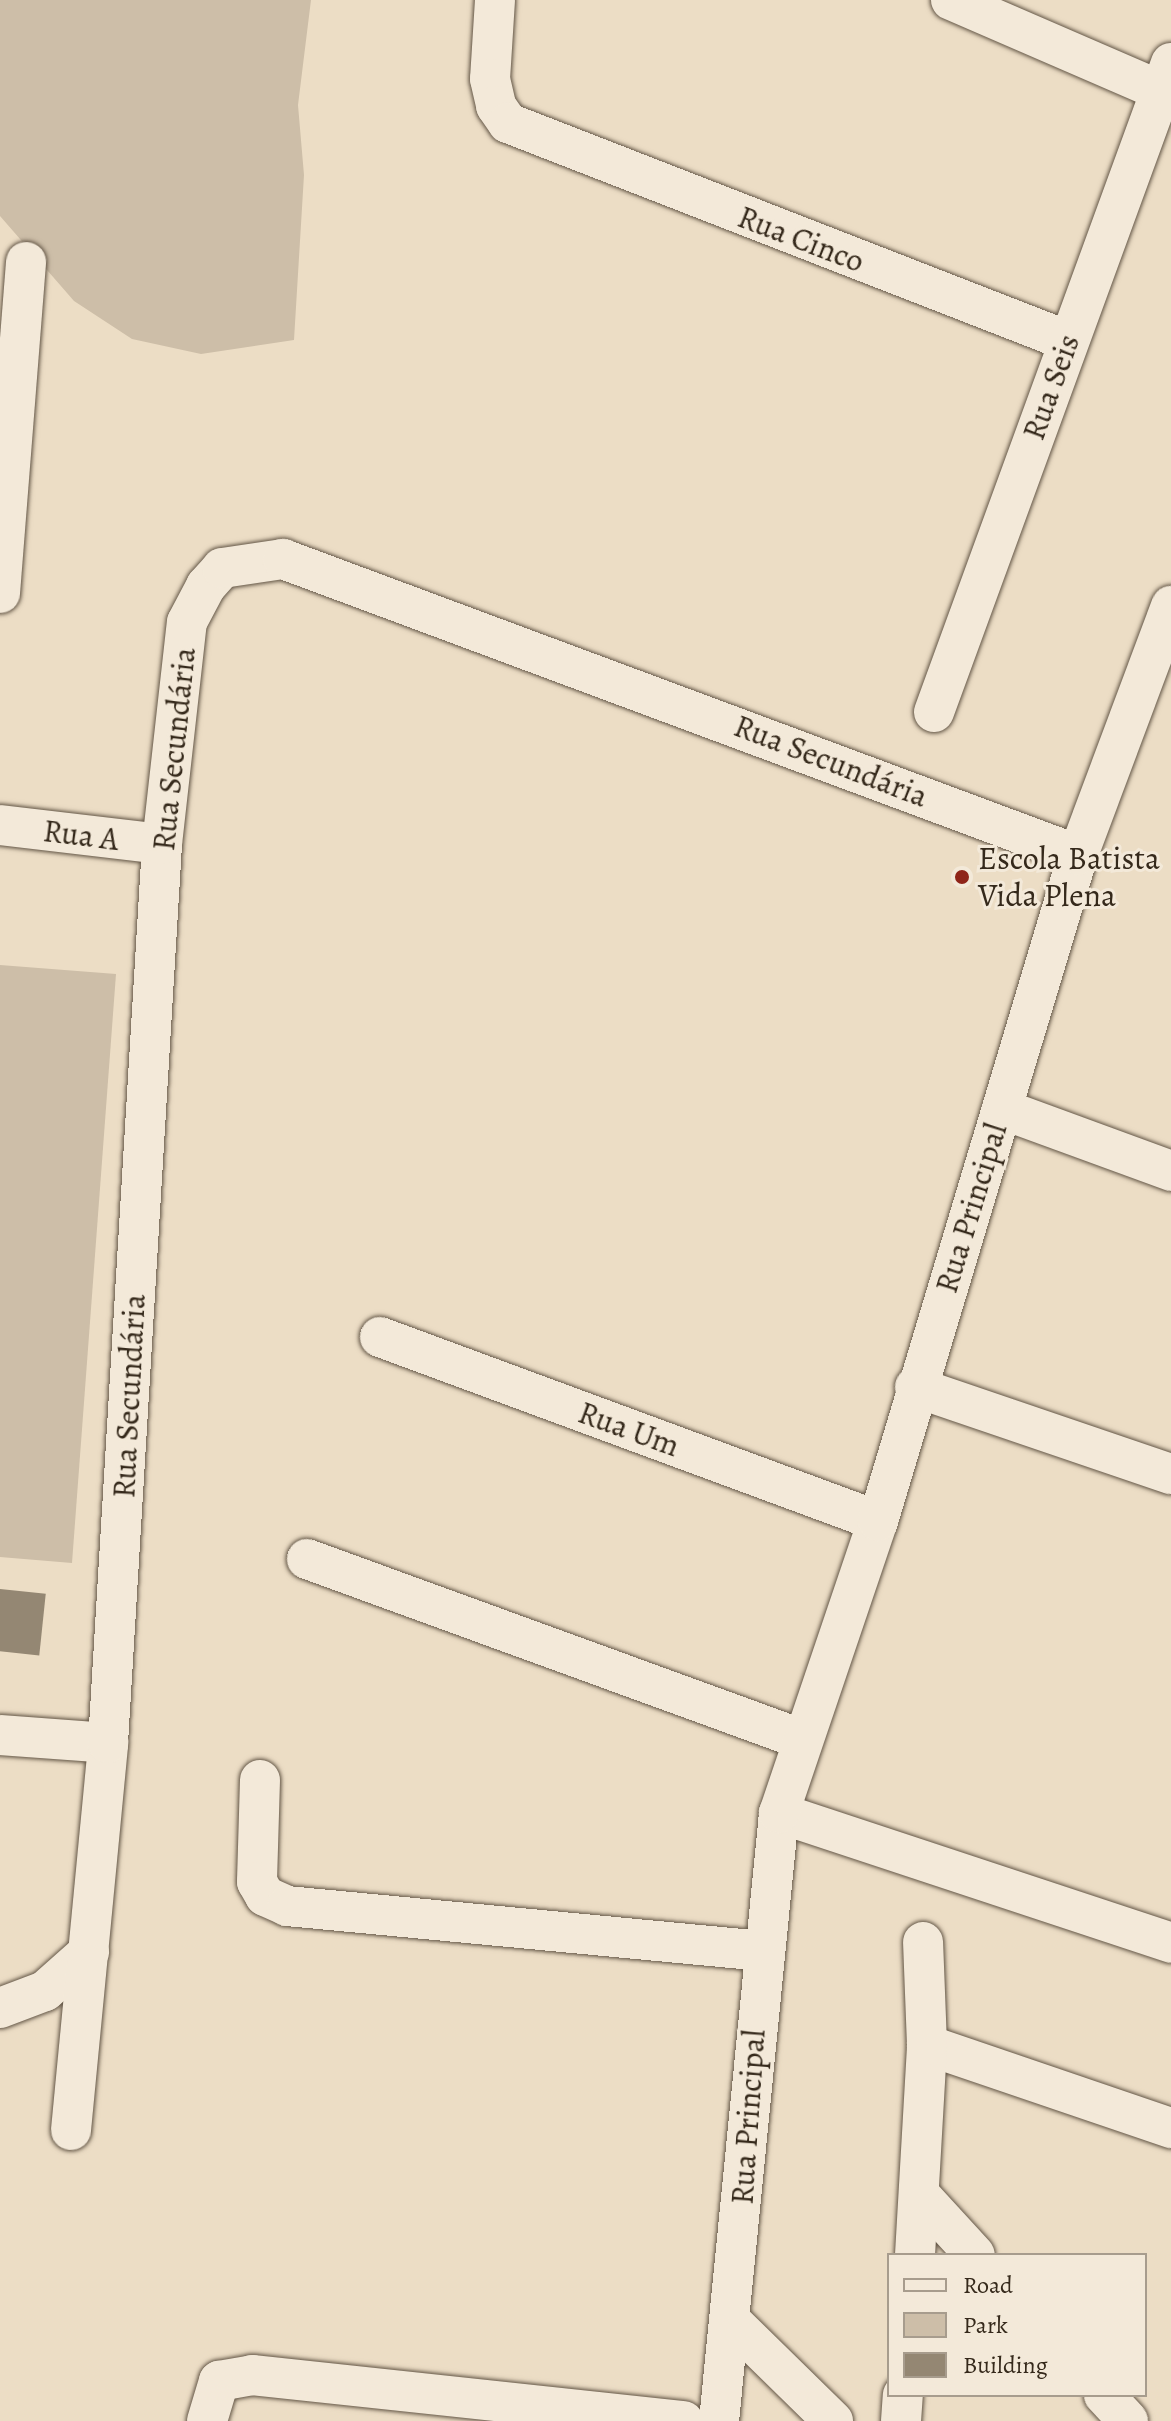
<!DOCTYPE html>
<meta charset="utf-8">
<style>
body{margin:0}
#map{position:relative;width:1171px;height:2421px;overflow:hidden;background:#ecddc5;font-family:Alegreya,serif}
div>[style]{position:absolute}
.green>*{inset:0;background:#cdbea8}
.building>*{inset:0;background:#948773;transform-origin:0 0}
.roads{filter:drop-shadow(0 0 2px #635646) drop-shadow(0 0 2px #635646)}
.minor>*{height:40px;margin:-20px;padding:0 20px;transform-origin:20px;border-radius:20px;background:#f3e9d9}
.dots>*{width:22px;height:22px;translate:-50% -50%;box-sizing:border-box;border:4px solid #f3e9d9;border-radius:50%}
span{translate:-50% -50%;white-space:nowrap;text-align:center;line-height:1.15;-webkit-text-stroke:6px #f3e9d9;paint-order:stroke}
.street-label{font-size:32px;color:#35291b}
.poi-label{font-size:32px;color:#35291b}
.left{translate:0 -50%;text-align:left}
.legend{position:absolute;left:887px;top:2253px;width:260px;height:144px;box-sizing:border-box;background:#f3e9d9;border:2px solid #a79c8d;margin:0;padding:10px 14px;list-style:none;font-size:24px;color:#35291b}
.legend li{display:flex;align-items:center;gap:16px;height:40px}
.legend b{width:40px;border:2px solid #a79c8d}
</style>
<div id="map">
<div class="green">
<div style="clip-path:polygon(0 0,311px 0,298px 105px,304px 175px,294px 340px,201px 354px,132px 339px,74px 301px,0 216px)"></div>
<div style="clip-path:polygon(0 965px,116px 974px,72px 1563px,0 1557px)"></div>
</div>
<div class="building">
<div style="left:0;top:1589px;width:46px;height:62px;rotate:6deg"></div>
</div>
<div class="roads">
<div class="minor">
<div style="left:495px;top:0;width:79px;rotate:93.6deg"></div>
<div style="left:490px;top:79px;width:28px;rotate:77deg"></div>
<div style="left:496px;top:106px;width:21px;rotate:55deg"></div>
<div style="left:508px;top:123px;width:601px;rotate:21.27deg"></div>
<div style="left:951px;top:0;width:229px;rotate:23.4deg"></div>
<div style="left:0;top:593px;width:332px;rotate:-85.5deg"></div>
<div style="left:934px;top:712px;width:691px;rotate:-69.94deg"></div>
<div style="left:0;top:825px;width:163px;rotate:6.7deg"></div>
<div style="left:1002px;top:1109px;width:180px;rotate:20.1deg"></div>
<div style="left:380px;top:1337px;width:531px;rotate:20.28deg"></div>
<div style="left:915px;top:1387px;width:270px;rotate:18.8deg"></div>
<div style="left:307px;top:1559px;width:526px;rotate:20.02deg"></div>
<div style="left:0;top:1735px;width:108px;rotate:4.2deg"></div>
<div style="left:260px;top:1780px;width:102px;rotate:91.7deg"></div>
<div style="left:257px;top:1882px;width:16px;rotate:60deg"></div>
<div style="left:265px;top:1896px;width:24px;rotate:24deg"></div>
<div style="left:287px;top:1906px;width:476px;rotate:5.4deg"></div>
<div style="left:779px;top:1813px;width:413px;rotate:18.3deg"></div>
<div style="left:0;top:2008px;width:48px;rotate:-20.7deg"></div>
<div style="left:45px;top:1991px;width:59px;rotate:-41.6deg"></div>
<div style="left:927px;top:2045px;width:258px;rotate:18.8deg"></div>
<div style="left:71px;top:2130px;width:389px;rotate:-84.5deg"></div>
<div style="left:108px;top:1743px;width:901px;rotate:-86.56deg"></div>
<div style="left:162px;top:844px;width:223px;rotate:-83.6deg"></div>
<div style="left:187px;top:622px;width:41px;rotate:-62.2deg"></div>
<div style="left:206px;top:586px;width:24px;rotate:-48deg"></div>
<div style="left:222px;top:568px;width:62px;rotate:-8.4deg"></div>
<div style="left:283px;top:559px;width:848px;rotate:20.42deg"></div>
<div style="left:920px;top:2195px;width:81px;rotate:47.5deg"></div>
<div style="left:915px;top:2255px;width:210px;rotate:-86.7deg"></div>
<div style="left:927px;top:2045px;width:103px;rotate:-92.2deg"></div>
<div style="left:733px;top:2323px;width:140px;rotate:44.4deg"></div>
<div style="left:1104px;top:2395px;width:35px;rotate:47deg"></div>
<div style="left:207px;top:2421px;width:42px;rotate:-73.3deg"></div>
<div style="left:219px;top:2381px;width:34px;rotate:-10deg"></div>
<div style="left:252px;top:2375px;width:434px;rotate:6.1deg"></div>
<div style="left:719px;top:2421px;width:611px;rotate:-84.36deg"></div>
<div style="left:779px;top:1813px;width:308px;rotate:-71.3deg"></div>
<div style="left:878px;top:1521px;width:695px;rotate:-73.28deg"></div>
<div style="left:1078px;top:855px;width:266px;rotate:-69.5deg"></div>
<div style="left:901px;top:2421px;width:26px;rotate:-86deg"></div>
</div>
</div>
<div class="dots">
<div style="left:962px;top:877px;background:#8f2418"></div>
</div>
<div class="street-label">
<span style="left:801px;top:239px;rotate:21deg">Rua Cinco</span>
<span style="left:1051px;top:387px;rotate:-70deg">Rua Seis</span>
<span style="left:174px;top:749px;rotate:-84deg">Rua Secundária</span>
<span style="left:831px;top:761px;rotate:21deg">Rua Secundária</span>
<span style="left:81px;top:835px;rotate:7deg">Rua A</span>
<span style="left:971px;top:1208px;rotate:-73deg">Rua Principal</span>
<span style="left:129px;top:1396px;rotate:-87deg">Rua Secundária</span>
<span style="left:629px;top:1429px;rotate:20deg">Rua Um</span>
<span style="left:748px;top:2117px;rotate:-86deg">Rua Principal</span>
</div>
<div class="poi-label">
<span class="left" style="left:978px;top:877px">Escola Batista<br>Vida Plena</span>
</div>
<ul class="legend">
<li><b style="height:10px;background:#f3e9d9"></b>Road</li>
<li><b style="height:22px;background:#cdbea8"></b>Park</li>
<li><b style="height:22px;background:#948773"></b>Building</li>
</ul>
</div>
